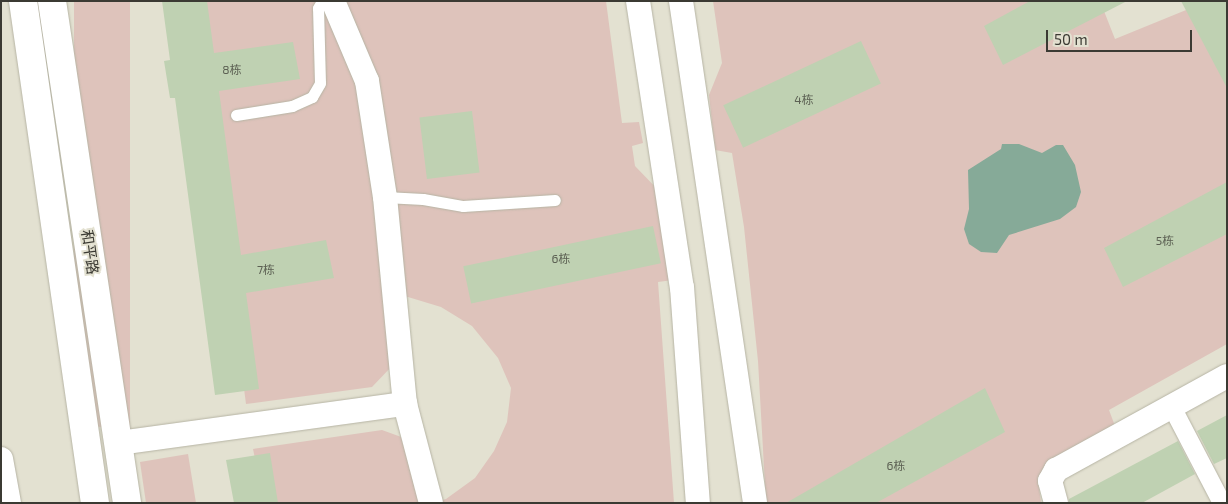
<!DOCTYPE html>
<meta charset="utf-8">
<style>
body{margin:0}
#map{position:relative;width:1228px;height:504px;overflow:hidden;background:#e3e1d1;font-family:"Exo 2","Noto Sans SC",sans-serif}
div>[style]{position:absolute}
.green>*{inset:0;background:#dec3bb;transform-origin:0 0}
.water>*{inset:0;background:#86aa98}
.building>*{inset:0;background:#bfd1b2;transform-origin:0 0}
.roads{filter:drop-shadow(0 0 1px #b6b4a4) drop-shadow(0 0 1px #b6b4a4)}
.service>*{height:11px;margin:-5.5px;padding:0 5.5px;transform-origin:5.5px;border-radius:5.5px;background:#fff}
.pedestrian>*{height:18px;margin:-9px;padding:0 9px;transform-origin:9px;border-radius:9px;background:#fff}
.minor>*{height:24px;margin:-12px;padding:0 12px;transform-origin:12px;border-radius:12px;background:#fff}
.tertiary>*{height:28px;margin:-14px;padding:0 14px;transform-origin:14px;border-radius:14px;background:#fff}
span{translate:-50% -50%;white-space:nowrap;text-align:center;line-height:1.15;-webkit-text-stroke:4px #e3e1d1;paint-order:stroke}
.number-label{font-size:12px;color:#5c6053}
.number-label span{-webkit-text-stroke-width:0}
.street-label{font-size:15px;color:#3b3a33}
.frame{position:absolute;inset:0;border:2px solid #3b3a33;pointer-events:none}
.scale{position:absolute;left:1046px;top:30px;width:146px;height:22px;box-sizing:border-box;border:2px solid #3b3a33;border-top:0;padding-left:6px;font-size:15px;line-height:18px;white-space:nowrap;color:#3b3a33;-webkit-text-stroke:4px #e3e1d1;paint-order:stroke}
</style>
<div id="map">
<div class="green">
<div style="left:74px;top:1px;width:56px;height:426px"></div>
<div style="clip-path:polygon(194px 1px,606px 1px,622px 123px,639px 122px,643px 143px,632px 146px,635px 166px,662px 194px,673px 280px,658px 282px,674px 503px,431px 503px,446px 499px,475px 478px,494px 451px,507px 422px,511px 388px,498px 358px,472px 326px,441px 307px,408px 297px,387px 299px,393px 365px,372px 387px,246px 404px)"></div>
<div style="clip-path:polygon(713px 1px,1100px 1px,1115px 39px,1191px 8px,1227px 77px,1227px 344px,1109px 410px,1115px 426px,1048px 463px,1038px 478px,1041px 503px,766px 503px,758px 361px,744px 227px,732px 153px,715px 150px,709px 95px,722px 63px)"></div>
<div style="clip-path:polygon(382px 430px,404px 438px,422px 503px,264px 503px,253px 449px)"></div>
<div style="clip-path:polygon(188px 454px,196px 503px,146px 503px,140px 462px)"></div>
</div>
<div class="water">
<div style="clip-path:polygon(1002px 144px,1019px 144px,1042px 153px,1056px 145px,1063px 145px,1075px 165px,1081px 192px,1076px 207px,1060px 219px,1009px 235px,997px 253px,981px 252px,969px 244px,964px 229px,969px 209px,968px 170px,1001px 149px)"></div>
</div>
<div class="building">
<div style="clip-path:polygon(162px 1px,207px 1px,214px 53px,293px 42px,300px 79px,219px 91px,241px 255px,326px 240px,334px 278px,246px 293px,259px 389px,215px 395px,175px 98px,170px 98px,164px 61px,170px 60px)"></div>
<div style="clip-path:polygon(1030px 1px,1127px 1px,1003px 65px,984px 26px)"></div>
<div style="clip-path:polygon(1181px 1px,1227px 1px,1227px 88px)"></div>
<div style="left:861px;top:41px;width:47px;height:152px;rotate:65deg"></div>
<div style="left:472px;top:111px;width:62px;height:53px;rotate:83deg"></div>
<div style="clip-path:polygon(1227px 182px,1227px 234px,1123px 287px,1104px 248px)"></div>
<div style="left:653px;top:226px;width:38px;height:194px;rotate:78deg"></div>
<div style="clip-path:polygon(985px 388px,1005px 432px,876px 503px,786px 503px)"></div>
<div style="clip-path:polygon(1227px 415px,1227px 458px,1214px 464px,1197px 431px)"></div>
<div style="clip-path:polygon(1178px 441px,1195px 474px,1142px 503px,1069px 503px,1069px 499px)"></div>
<div style="clip-path:polygon(270px 453px,278px 503px,234px 503px,226px 460px)"></div>
</div>
<div class="roads">
<div class="service">
<div style="left:236px;top:115px;width:57px;rotate:-9.1deg"></div>
<div style="left:292px;top:106px;width:22px;rotate:-24deg"></div>
<div style="left:312px;top:97px;width:16px;rotate:-60deg"></div>
<div style="left:320px;top:83px;width:75px;rotate:-91.5deg"></div>
<div style="left:318px;top:8px;width:8px;rotate:-60deg"></div>
<div style="left:385px;top:197px;width:38px;rotate:3deg"></div>
<div style="left:423px;top:199px;width:41px;rotate:9.9deg"></div>
<div style="left:463px;top:206px;width:92px;rotate:-3.7deg"></div>
</div>
<div class="pedestrian">
<div style="left:1172px;top:407px;width:108px;rotate:62.5deg"></div>
</div>
<div class="minor">
<div style="left:333px;top:1px;width:87px;rotate:67deg"></div>
<div style="left:367px;top:81px;width:117px;rotate:81.2deg"></div>
<div style="left:385px;top:197px;width:208px;rotate:84.5deg"></div>
<div style="left:405px;top:404px;width:102px;rotate:75.3deg"></div>
<div style="left:638px;top:1px;width:289px;rotate:81.3deg"></div>
<div style="left:682px;top:287px;width:217px;rotate:85.8deg"></div>
<div style="left:681px;top:1px;width:507px;rotate:81.61deg"></div>
<div style="left:119px;top:443px;width:289px;rotate:-7.8deg"></div>
<div style="left:1px;top:459px;width:45px;rotate:79.7deg"></div>
<div style="left:1056px;top:503px;width:23px;rotate:-105deg"></div>
<div style="left:1050px;top:481px;width:13px;rotate:-61deg"></div>
<div style="left:1056px;top:470px;width:195px;rotate:-28.8deg"></div>
</div>
<div class="tertiary">
<div style="left:23px;top:1px;width:507px;rotate:81.84deg"></div>
<div style="left:52px;top:1px;width:508px;rotate:81.5deg"></div>
</div>
</div>
<div class="number-label">
<span style="left:232px;top:70px">8栋</span>
<span style="left:804px;top:100px">4栋</span>
<span style="left:1165px;top:241px">5栋</span>
<span style="left:561px;top:259px">6栋</span>
<span style="left:266px;top:270px">7栋</span>
<span style="left:896px;top:466px">6栋</span>
</div>
<div class="street-label">
<span style="left:90px;top:252px;rotate:82deg">和平路</span>
</div>
<div class="frame"></div>
<div class="scale">50 m</div>
</div>
